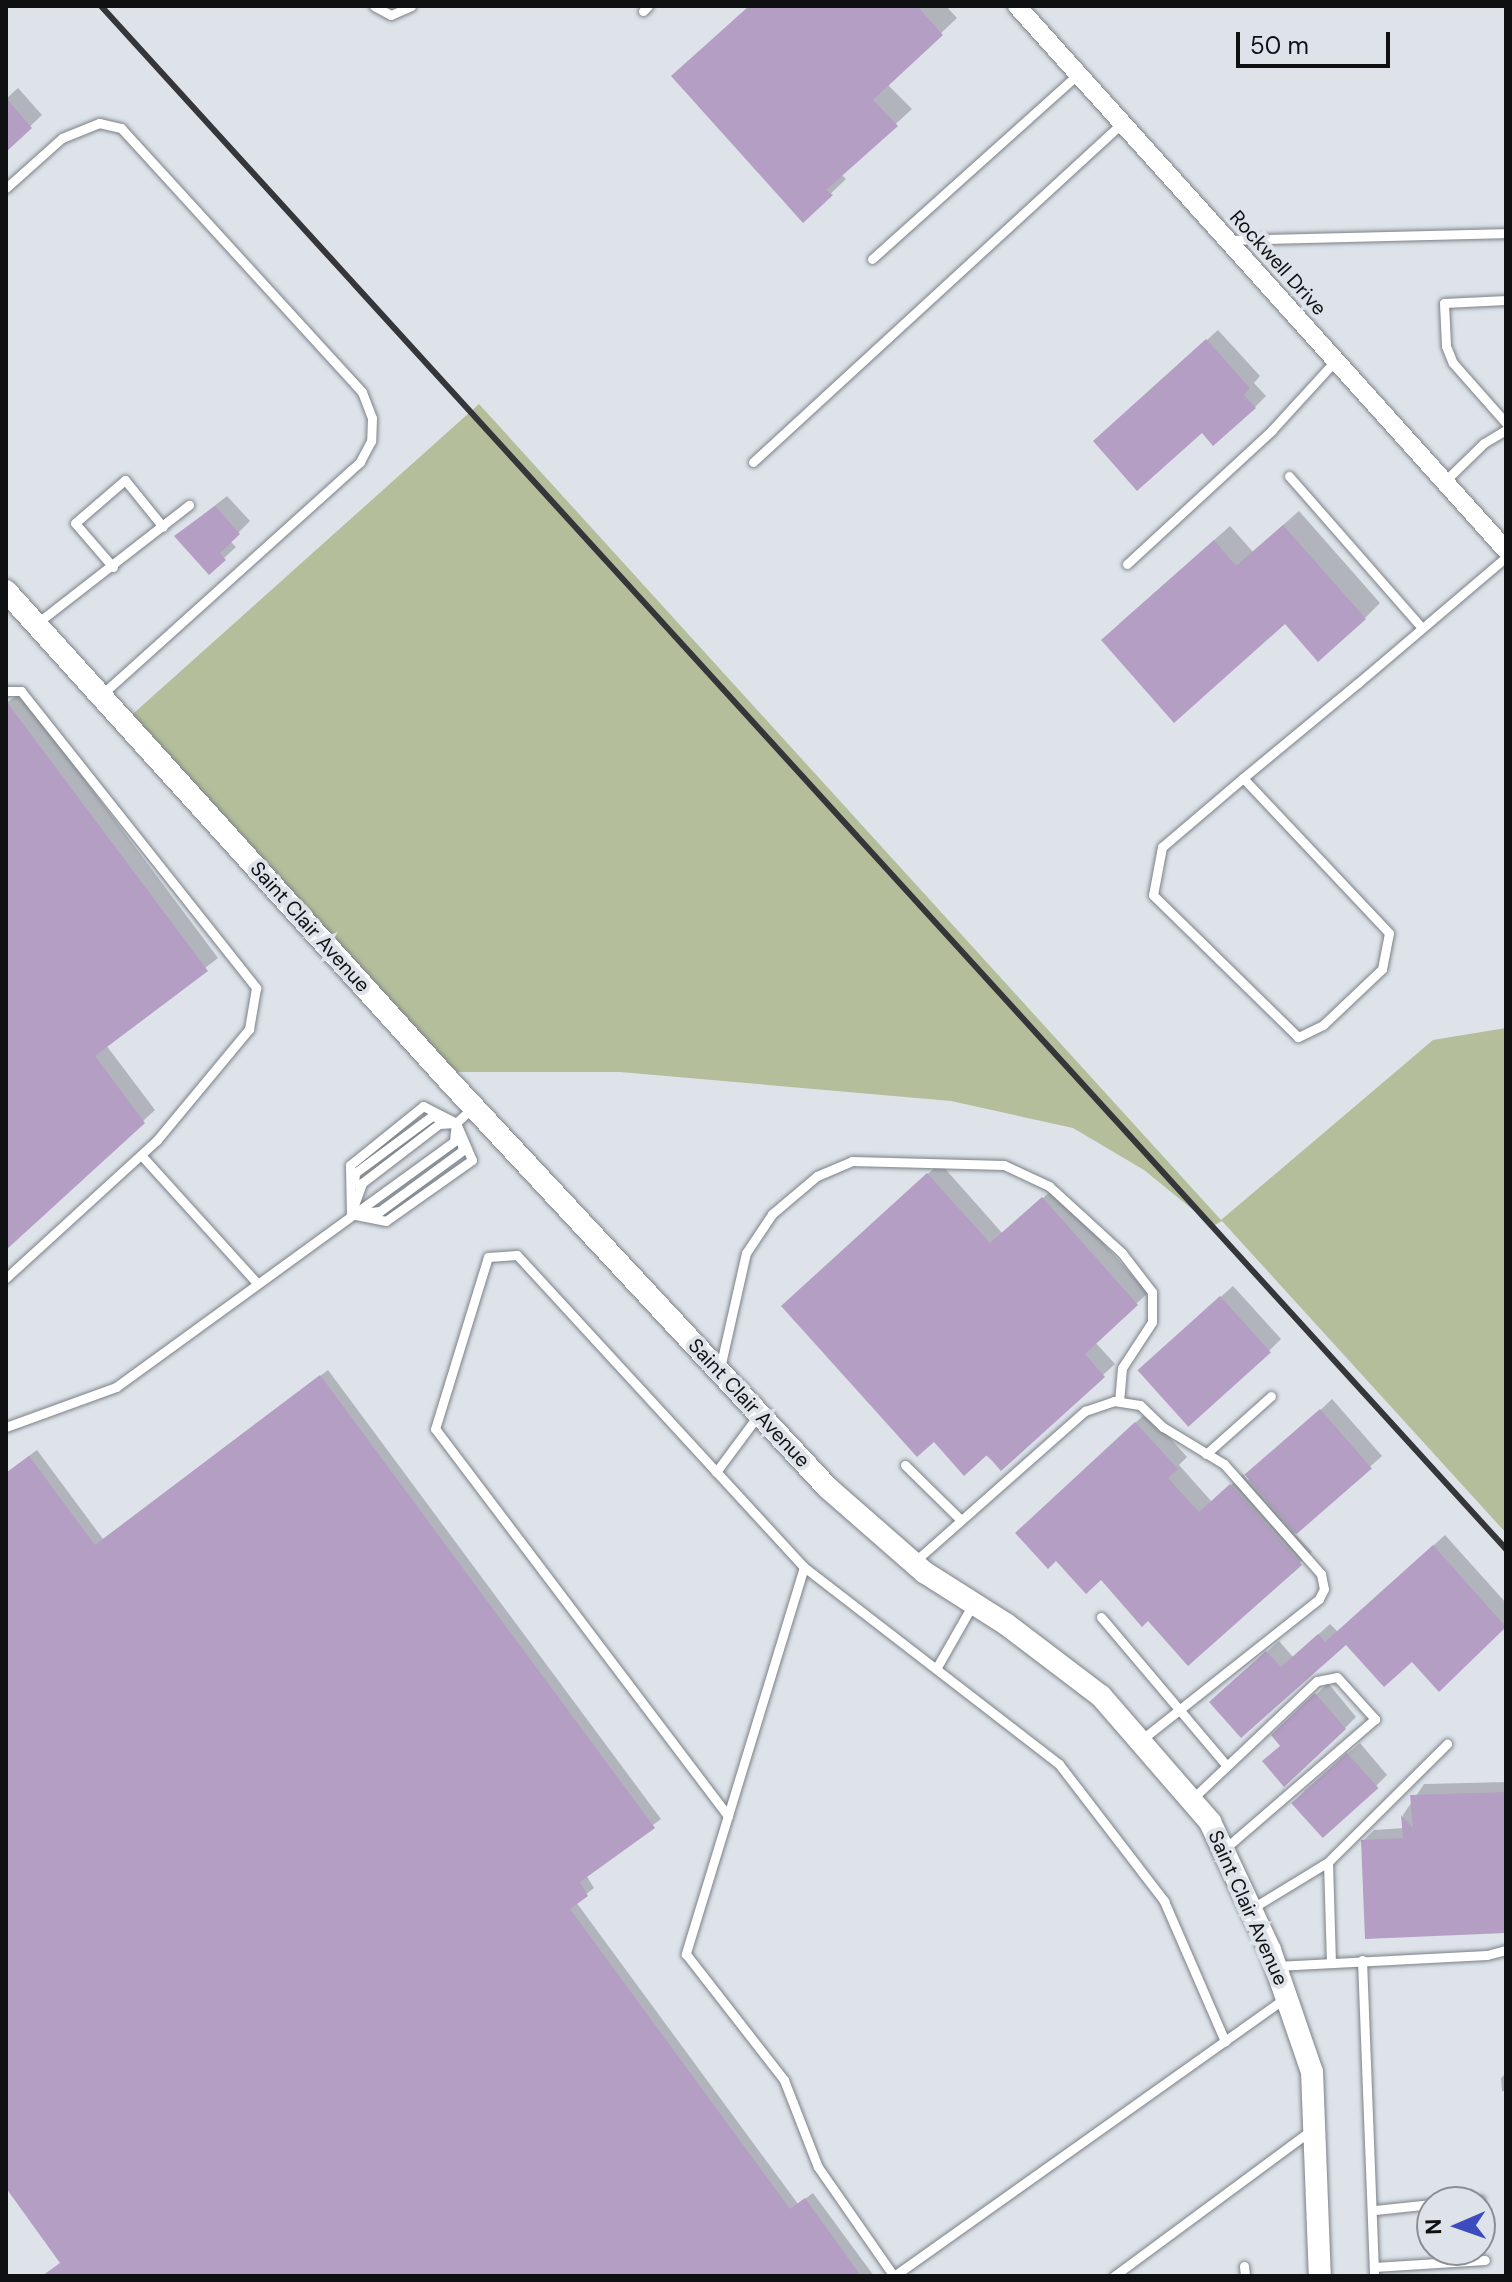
<!DOCTYPE html>
<style>
body{margin:0}
#map{position:relative;width:1512px;height:2282px;overflow:hidden;background:#dee3ea;font-family:"DM Sans",sans-serif}
div>[style]{position:absolute}
.green>*{inset:0;background:#b4be9a}
.shadow>*{inset:0;background:#0003}
.building>*{inset:0;background:#b49ec4;transform-origin:0 0}
.roads{filter:drop-shadow(0 0 2px #7c8187) drop-shadow(0 0 2px #7c8187)}
.service>*{height:9px;margin:-4.5px;padding:0 4.5px;transform-origin:4.5px;border-radius:4.5px;background:#fff}
.minor>*{height:18px;margin:-9px;padding:0 9px;transform-origin:9px;border-radius:9px;background:#fff}
.tertiary>*{height:22px;margin:-11px;padding:0 11px;transform-origin:11px;border-radius:11px;background:#fff}
.rail>*{height:6px;margin:-3px;padding:0 3px;transform-origin:3px;border-radius:3px;background:#343639}
span{translate:-50% -50%;white-space:nowrap;text-align:center;line-height:1.15;-webkit-text-stroke:8px #dee3ea;paint-order:stroke}
.street-label{font-size:20px;color:#0f1012}
.frame{position:absolute;inset:0;border:8px solid #0f1012;pointer-events:none}
.north{position:absolute;left:1416px;top:2186px;width:80px;height:80px;box-sizing:border-box;background:#dee3ea;border:2px solid #8b8f94;border-radius:50%;rotate:268deg;font-size:22px;font-weight:700;line-height:32px;text-align:center;color:#0f1012}
.north::after{content:'';display:block;margin:auto;width:28px;height:36px;background:#3c4cbf;clip-path:polygon(50% 0,100% 100%,50% 72%,0 100%)}
.scale{position:absolute;left:1236px;top:32px;width:154px;height:36px;box-sizing:border-box;border:4px solid #0f1012;border-top:0;padding-left:10px;font-size:24px;line-height:28px;white-space:nowrap;color:#0f1012;-webkit-text-stroke:6px #dee3ea;paint-order:stroke}
</style>
<div id="map">
<div class="green">
<div style="clip-path:polygon(479px 404px,1221px 1220px,1433px 1040px,1506px 1028px,1506px 1533px,1222px 1221px,1213px 1226px,1144px 1170px,1073px 1128px,951px 1101px,620px 1072px,441px 1072px,125px 721px)"></div>
</div>
<div class="shadow">
<div style="clip-path:polygon(750px 6px,946px 6px,957px 18px,887px 84px,912px 109px,841px 174px,846px 179px,803px 220px)"></div>
<div style="clip-path:polygon(18px 88px,42px 115px,6px 149px,6px 99px)"></div>
<div style="clip-path:polygon(1218px 330px,1260px 376px,1254px 383px,1266px 396px,1255px 407px,1202px 430px,1107px 430px)"></div>
<div style="clip-path:polygon(227px 496px,250px 521px,230px 541px,236px 547px,224px 558px,176px 536px)"></div>
<div style="clip-path:polygon(1299px 511px,1380px 603px,1365px 618px,1119px 624px,1230px 526px,1253px 552px)"></div>
<div style="clip-path:polygon(20px 693px,218px 958px,106px 1045px,155px 1110px,6px 1247px,6px 703px)"></div>
<div style="clip-path:polygon(940px 1163px,1003px 1234px,1054px 1188px,1148px 1293px,1095px 1342px,1115px 1364px,1001px 1468px,795px 1294px)"></div>
<div style="clip-path:polygon(1233px 1286px,1281px 1339px,1269px 1351px,1151px 1359px)"></div>
<div style="clip-path:polygon(328px 1370px,661px 1819px,586px 1875px,594px 1888px,576px 1902px,798px 2204px,813px 2193px,874px 2276px,44px 2276px,62px 2262px,6px 2184px,6px 1473px,37px 1450px,103px 1539px)"></div>
<div style="clip-path:polygon(1332px 1399px,1382px 1456px,1295px 1534px,1312px 1552px,1188px 1663px,1149px 1618px,1029px 1522px,1147px 1412px,1187px 1457px,1179px 1465px,1212px 1502px,1243px 1474px,1248px 1480px)"></div>
<div style="clip-path:polygon(1445px 1535px,1506px 1603px,1506px 1627px,1439px 1689px,1412px 1659px,1346px 1642px,1223px 1691px,1279px 1641px,1293px 1657px,1330px 1624px,1338px 1632px)"></div>
<div style="clip-path:polygon(1328px 1683px,1356px 1717px,1345px 1728px,1282px 1745px,1274px 1735px)"></div>
<div style="clip-path:polygon(1360px 1743px,1387px 1775px,1376px 1786px,1304px 1791px)"></div>
<div style="clip-path:polygon(1506px 1782px,1506px 1931px,1363px 1841px,1374px 1830px,1404px 1828px,1403px 1815px,1424px 1784px)"></div>
<div style="clip-path:polygon(1506px 2073px,1506px 2091px,1502px 2091px,1501px 2078px)"></div>
</div>
<div class="building">
<div style="clip-path:polygon(749px 6px,917px 6px,943px 35px,873px 100px,898px 126px,826px 190px,833px 195px,803px 223px,671px 76px)"></div>
<div style="clip-path:polygon(6px 98px,32px 128px,6px 152px)"></div>
<div style="clip-path:polygon(1206px 339px,1250px 388px,1244px 395px,1256px 408px,1213px 446px,1202px 433px,1137px 491px,1093px 441px)"></div>
<div style="clip-path:polygon(215px 506px,240px 534px,220px 553px,226px 560px,209px 575px,174px 536px)"></div>
<div style="clip-path:polygon(1283px 525px,1366px 619px,1318px 662px,1285px 624px,1174px 723px,1101px 640px,1214px 540px,1236px 566px)"></div>
<div style="clip-path:polygon(6px 701px,208px 971px,95px 1056px,145px 1123px,6px 1250px)"></div>
<div style="clip-path:polygon(927px 1173px,990px 1243px,1042px 1197px,1138px 1305px,1085px 1354px,1105px 1377px,1001px 1471px,987px 1455px,964px 1476px,934px 1442px,917px 1457px,781px 1306px)"></div>
<div style="left:1220px;top:1296px;width:76px;height:111px;rotate:48deg"></div>
<div style="clip-path:polygon(320px 1375px,655px 1828px,580px 1882px,588px 1896px,570px 1909px,790px 2209px,805px 2198px,861px 2276px,42px 2276px,60px 2263px,6px 2188px,6px 1473px,29px 1456px,95px 1545px)"></div>
<div style="left:1320px;top:1409px;width:79px;height:100px;rotate:49deg"></div>
<div style="clip-path:polygon(1135px 1422px,1178px 1469px,1168px 1478px,1199px 1512px,1230px 1484px,1302px 1565px,1188px 1666px,1148px 1621px,1142px 1627px,1101px 1580px,1086px 1594px,1056px 1561px,1048px 1569px,1015px 1533px)"></div>
<div style="clip-path:polygon(1433px 1545px,1506px 1627px,1439px 1692px,1412px 1662px,1384px 1687px,1346px 1645px,1241px 1738px,1209px 1702px,1266px 1651px,1281px 1667px,1318px 1634px,1325px 1642px)"></div>
<div style="clip-path:polygon(1315px 1693px,1346px 1729px,1284px 1787px,1262px 1761px,1280px 1746px,1271px 1735px)"></div>
<div style="left:1347px;top:1753px;width:47px;height:75px;rotate:48deg"></div>
<div style="clip-path:polygon(1506px 1792px,1506px 1933px,1365px 1939px,1361px 1840px,1403px 1838px,1401px 1815px,1413px 1828px,1410px 1795px)"></div>
</div>
<div class="roads">
<div class="service">
<div style="left:374px;top:6px;width:19px;rotate:28deg"></div>
<div style="left:391px;top:15px;width:22px;rotate:-24deg"></div>
<div style="left:643px;top:11px;width:7px;rotate:-45deg"></div>
<div style="left:6px;top:188px;width:75px;rotate:-41.8deg"></div>
<div style="left:62px;top:138px;width:40px;rotate:-22deg"></div>
<div style="left:99px;top:123px;width:23px;rotate:13deg"></div>
<div style="left:121px;top:128px;width:357px;rotate:47.6deg"></div>
<div style="left:362px;top:392px;width:28px;rotate:69deg"></div>
<div style="left:372px;top:418px;width:23px;rotate:92deg"></div>
<div style="left:371px;top:441px;width:24px;rotate:118deg"></div>
<div style="left:360px;top:462px;width:347px;rotate:138deg"></div>
<div style="left:1229px;top:240px;width:277px;rotate:-1.4deg"></div>
<div style="left:872px;top:259px;width:277px;rotate:-41.9deg"></div>
<div style="left:1506px;top:300px;width:62px;rotate:177.2deg"></div>
<div style="left:1444px;top:303px;width:43px;rotate:87.3deg"></div>
<div style="left:1446px;top:346px;width:18px;rotate:68deg"></div>
<div style="left:1453px;top:363px;width:80px;rotate:48.5deg"></div>
<div style="left:753px;top:462px;width:501px;rotate:-42.57deg"></div>
<div style="left:1289px;top:476px;width:202px;rotate:48.8deg"></div>
<div style="left:1445px;top:481px;width:54px;rotate:-44.3deg"></div>
<div style="left:1484px;top:443px;width:26px;rotate:-31deg"></div>
<div style="left:1127px;top:564px;width:197px;rotate:-42.7deg"></div>
<div style="left:1272px;top:430px;width:95px;rotate:-47.6deg"></div>
<div style="left:113px;top:567px;width:58px;rotate:-130.8deg"></div>
<div style="left:75px;top:523px;width:66px;rotate:-40.7deg"></div>
<div style="left:125px;top:480px;width:60px;rotate:51deg"></div>
<div style="left:36px;top:624px;width:194px;rotate:-37.9deg"></div>
<div style="left:6px;top:691px;width:15px"></div>
<div style="left:21px;top:691px;width:379px;rotate:51.6deg"></div>
<div style="left:256px;top:988px;width:42px;rotate:99.7deg"></div>
<div style="left:249px;top:1029px;width:144px;rotate:129.7deg"></div>
<div style="left:157px;top:1140px;width:205px;rotate:137.6deg"></div>
<div style="left:1243px;top:778px;width:213px;rotate:46.7deg"></div>
<div style="left:1389px;top:933px;width:37px;rotate:101deg"></div>
<div style="left:1382px;top:969px;width:81px;rotate:136.5deg"></div>
<div style="left:1323px;top:1025px;width:28px;rotate:154deg"></div>
<div style="left:1298px;top:1037px;width:203px;rotate:-135.6deg"></div>
<div style="left:1153px;top:895px;width:49px;rotate:-79.4deg"></div>
<div style="left:1162px;top:847px;width:106px;rotate:-40.4deg"></div>
<div style="left:1243px;top:778px;width:149px;rotate:-39.6deg"></div>
<div style="left:1358px;top:683px;width:194px;rotate:-40.4deg"></div>
<div style="left:423px;top:1106px;width:37px;rotate:27deg"></div>
<div style="left:456px;top:1123px;width:40px;rotate:66.6deg"></div>
<div style="left:472px;top:1160px;width:105px;rotate:144.7deg"></div>
<div style="left:386px;top:1221px;width:36px;rotate:-169deg"></div>
<div style="left:351px;top:1214px;width:49px;rotate:-91.2deg"></div>
<div style="left:350px;top:1165px;width:94px;rotate:-38.9deg"></div>
<div style="left:141px;top:1155px;width:173px;rotate:47.8deg"></div>
<div style="left:354px;top:1184px;width:11px;rotate:-85deg"></div>
<div style="left:355px;top:1173px;width:96px;rotate:-36.5deg"></div>
<div style="left:432px;top:1116px;width:10px;rotate:17deg"></div>
<div style="left:353px;top:1208px;width:27px;rotate:-70deg"></div>
<div style="left:362px;top:1183px;width:97px;rotate:-37.5deg"></div>
<div style="left:439px;top:1124px;width:17px;rotate:-3deg"></div>
<div style="left:456px;top:1123px;width:23px;rotate:-43deg"></div>
<div style="left:361px;top:1213px;width:19px;rotate:-6deg"></div>
<div style="left:380px;top:1211px;width:103px;rotate:-36.3deg"></div>
<div style="left:463px;top:1150px;width:8px;rotate:-104deg"></div>
<div style="left:720px;top:1368px;width:118px;rotate:-77.3deg"></div>
<div style="left:746px;top:1253px;width:47px;rotate:-56.3deg"></div>
<div style="left:772px;top:1214px;width:59px;rotate:-40.2deg"></div>
<div style="left:817px;top:1176px;width:38px;rotate:-23deg"></div>
<div style="left:852px;top:1161px;width:152px;rotate:1.5deg"></div>
<div style="left:1004px;top:1165px;width:50px;rotate:25deg"></div>
<div style="left:1049px;top:1186px;width:99px;rotate:42.5deg"></div>
<div style="left:1122px;top:1253px;width:49px;rotate:52.4deg"></div>
<div style="left:1152px;top:1292px;width:30px;rotate:90deg"></div>
<div style="left:1152px;top:1322px;width:55px;rotate:123.1deg"></div>
<div style="left:1122px;top:1368px;width:32px;rotate:95deg"></div>
<div style="left:6px;top:1427px;width:117px;rotate:-20deg"></div>
<div style="left:116px;top:1387px;width:418px;rotate:-36deg"></div>
<div style="left:454px;top:1141px;width:18px;rotate:-84deg"></div>
<div style="left:1206px;top:1454px;width:87px;rotate:-41.7deg"></div>
<div style="left:905px;top:1465px;width:78px;rotate:44.5deg"></div>
<div style="left:716px;top:1472px;width:72px;rotate:-53.4deg"></div>
<div style="left:913px;top:1563px;width:230px;rotate:-41.5deg"></div>
<div style="left:1085px;top:1411px;width:31px;rotate:-19deg"></div>
<div style="left:1114px;top:1401px;width:26px;rotate:9deg"></div>
<div style="left:1140px;top:1405px;width:32px;rotate:44deg"></div>
<div style="left:1163px;top:1427px;width:71px;rotate:31.2deg"></div>
<div style="left:1224px;top:1464px;width:147px;rotate:48.6deg"></div>
<div style="left:1321px;top:1574px;width:15px;rotate:79deg"></div>
<div style="left:1324px;top:1589px;width:11px;rotate:117deg"></div>
<div style="left:1319px;top:1599px;width:228px;rotate:141.6deg"></div>
<div style="left:804px;top:1567px;width:405px;rotate:107deg"></div>
<div style="left:686px;top:1954px;width:160px;rotate:52.1deg"></div>
<div style="left:784px;top:2080px;width:93px;rotate:68.7deg"></div>
<div style="left:818px;top:2167px;width:131px;rotate:55.2deg"></div>
<div style="left:1101px;top:1617px;width:195px;rotate:49.8deg"></div>
<div style="left:937px;top:1667px;width:73px;rotate:-60.3deg"></div>
<div style="left:1191px;top:1800px;width:173px;rotate:-43.4deg"></div>
<div style="left:1317px;top:1681px;width:20px;rotate:-11deg"></div>
<div style="left:1337px;top:1677px;width:57px;rotate:47.9deg"></div>
<div style="left:1375px;top:1719px;width:201px;rotate:139.2deg"></div>
<div style="left:728px;top:1816px;width:485px;rotate:-127.1deg"></div>
<div style="left:435px;top:1429px;width:180px;rotate:-72.9deg"></div>
<div style="left:488px;top:1257px;width:29px;rotate:-4deg"></div>
<div style="left:517px;top:1255px;width:424px;rotate:47.4deg"></div>
<div style="left:804px;top:1567px;width:322px;rotate:37.7deg"></div>
<div style="left:1059px;top:1764px;width:173px;rotate:52.5deg"></div>
<div style="left:1164px;top:1901px;width:153px;rotate:66.5deg"></div>
<div style="left:1328px;top:1862px;width:168px;rotate:-44.8deg"></div>
<div style="left:1251px;top:1909px;width:90px;rotate:-31.4deg"></div>
<div style="left:1328px;top:1862px;width:100px;rotate:88.3deg"></div>
<div style="left:1362px;top:1960px;width:316px;rotate:87.8deg"></div>
<div style="left:1276px;top:1966px;width:211px;rotate:-3deg"></div>
<div style="left:1487px;top:1955px;width:20px;rotate:-15deg"></div>
<div style="left:1457px;top:2202px;width:23px;rotate:-5deg"></div>
<div style="left:1375px;top:2210px;width:57px;rotate:-6deg"></div>
<div style="left:1244px;top:2266px;width:10px;rotate:84deg"></div>
<div style="left:1374px;top:2267px;width:111px;rotate:-3.6deg"></div>
<div style="left:894px;top:2276px;width:478px;rotate:-35.4deg"></div>
<div style="left:1114px;top:2276px;width:245px;rotate:-36.5deg"></div>
</div>
<div class="minor">
<div style="left:1017px;top:6px;width:731px;rotate:48.05deg"></div>
</div>
<div class="tertiary">
<div style="left:6px;top:591px;width:649px;rotate:47.87deg"></div>
<div style="left:441px;top:1072px;width:568px;rotate:47.07deg"></div>
<div style="left:828px;top:1488px;width:128px;rotate:41.2deg"></div>
<div style="left:924px;top:1572px;width:97px;rotate:32.4deg"></div>
<div style="left:1006px;top:1624px;width:119px;rotate:37.2deg"></div>
<div style="left:1101px;top:1696px;width:167px;rotate:49.1deg"></div>
<div style="left:1210px;top:1822px;width:141px;rotate:64.9deg"></div>
<div style="left:1270px;top:1950px;width:129px;rotate:71deg"></div>
<div style="left:1312px;top:2072px;width:204px;rotate:87.8deg"></div>
</div>
</div>
<div class="rail">
<div style="left:101px;top:6px;width:2087px;rotate:47.68deg"></div>
</div>
<div class="street-label">
<span style="left:1278px;top:263px;rotate:48deg">Rockwell Drive</span>
<span style="left:310px;top:927px;rotate:48deg">Saint Clair Avenue</span>
<span style="left:749px;top:1403px;rotate:47deg">Saint Clair Avenue</span>
<span style="left:1248px;top:1908px;rotate:66deg">Saint Clair Avenue</span>
</div>
<div class="frame"></div>
<div class="north">N</div>
<div class="scale">50 m</div>
</div>
